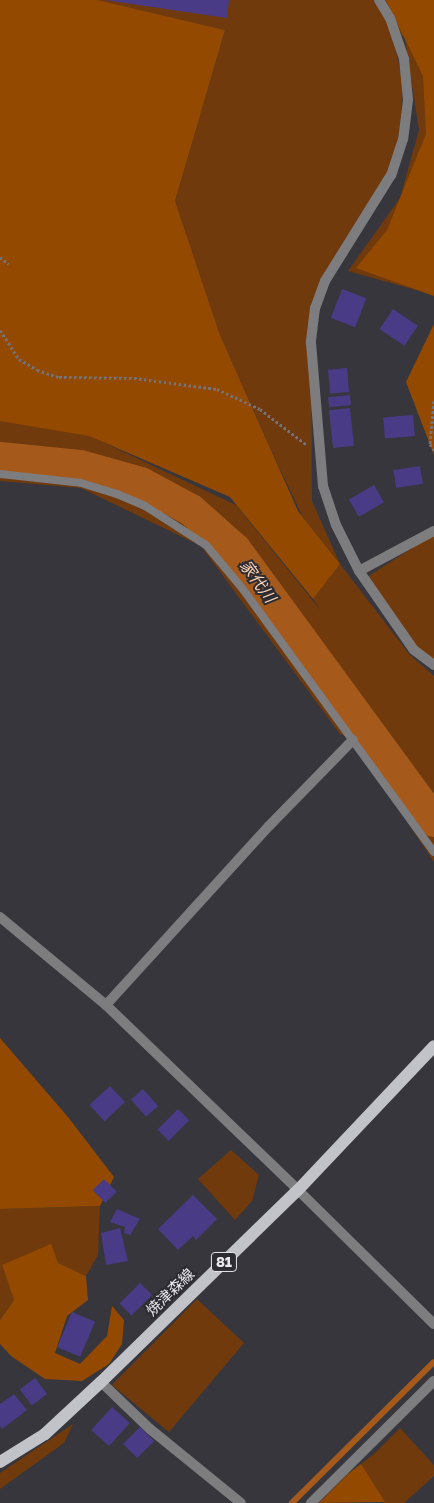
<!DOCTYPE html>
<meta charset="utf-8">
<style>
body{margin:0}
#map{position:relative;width:434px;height:1503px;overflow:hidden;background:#37363c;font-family:"Golos Text","Noto Sans JP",sans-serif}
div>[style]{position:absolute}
.green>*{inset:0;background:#703a0d}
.forest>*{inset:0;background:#934900}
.stream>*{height:5.5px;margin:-2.75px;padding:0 2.75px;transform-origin:2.75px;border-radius:2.75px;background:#a55a1c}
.river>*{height:32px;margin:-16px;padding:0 16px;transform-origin:16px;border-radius:16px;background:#a55a1c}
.building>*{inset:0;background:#4a3b87;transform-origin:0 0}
.path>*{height:3px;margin-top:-1.5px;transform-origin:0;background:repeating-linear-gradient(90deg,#747379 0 2.5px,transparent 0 5px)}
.service>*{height:8px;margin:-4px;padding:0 4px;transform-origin:4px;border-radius:4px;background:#7d7d80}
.minor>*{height:10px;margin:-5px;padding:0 5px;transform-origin:5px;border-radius:5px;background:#7d7d80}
.tertiary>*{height:10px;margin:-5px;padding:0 5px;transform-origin:5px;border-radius:5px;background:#7d7d80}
.primary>*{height:12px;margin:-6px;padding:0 6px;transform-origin:6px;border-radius:6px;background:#c2c2c9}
span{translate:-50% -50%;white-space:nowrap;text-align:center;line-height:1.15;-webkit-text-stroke:4px #2d2c32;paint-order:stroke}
.shield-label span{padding:1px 4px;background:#2d2c32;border:1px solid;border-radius:4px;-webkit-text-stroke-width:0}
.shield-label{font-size:14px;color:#e9e9ed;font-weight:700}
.street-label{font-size:15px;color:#e9e9ed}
.water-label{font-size:16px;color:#fdd2b6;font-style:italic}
</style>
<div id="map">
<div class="green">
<div style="clip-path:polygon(95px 0,378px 0,388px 14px,403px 83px,400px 130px,385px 184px,311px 311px,312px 501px,340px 564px,410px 655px,434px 676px,434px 862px,353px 740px,340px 734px,201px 546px,81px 488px,0 481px,0 418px,75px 429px,236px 505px,322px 612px,313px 599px,340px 564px,303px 517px,278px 465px,220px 335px,175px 201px,225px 30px)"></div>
<div style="clip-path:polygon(380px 0,434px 0,434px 295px,348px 271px,400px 198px,419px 130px,405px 40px)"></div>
<div style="clip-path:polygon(434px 534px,434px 659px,407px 641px,364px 579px)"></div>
<div style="clip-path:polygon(231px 1150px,259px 1175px,252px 1201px,235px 1220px,198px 1179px)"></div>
<div style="clip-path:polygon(100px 1206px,98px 1255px,86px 1276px,58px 1263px,2px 1265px,14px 1300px,0 1320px,0 1209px)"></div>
<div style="clip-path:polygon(197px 1299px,244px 1343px,169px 1432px,112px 1385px)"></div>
<div style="clip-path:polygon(73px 1424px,64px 1443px,0 1489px,0 1473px)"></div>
<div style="clip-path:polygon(400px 1428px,434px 1465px,434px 1476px,404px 1503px,384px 1503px,361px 1464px,374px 1454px)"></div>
</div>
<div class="forest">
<div style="clip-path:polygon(0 0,97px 0,225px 30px,175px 201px,220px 335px,298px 511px,340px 564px,313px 599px,230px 497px,89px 436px,0 421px)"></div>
<div style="clip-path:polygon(386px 0,434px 0,434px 296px,356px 268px,387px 230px,426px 134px,423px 76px)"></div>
<div style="clip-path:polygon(434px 324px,434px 455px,406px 382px)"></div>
<div style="clip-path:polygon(0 1038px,68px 1117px,114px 1177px,100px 1206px,0 1209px)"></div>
<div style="clip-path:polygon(51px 1244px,58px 1263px,86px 1276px,88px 1300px,67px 1316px,55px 1353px,80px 1364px,107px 1336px,112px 1306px,124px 1320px,122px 1344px,109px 1364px,82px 1381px,45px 1379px,11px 1356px,0 1344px,0 1320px,14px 1300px,2px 1265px)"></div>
<div style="clip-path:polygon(361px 1464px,385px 1502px,319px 1503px,349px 1473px)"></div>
</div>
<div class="stream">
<div style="left:292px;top:1503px;width:199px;rotate:-44.8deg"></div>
</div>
<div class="river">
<div style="left:0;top:458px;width:80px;rotate:5.7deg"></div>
<div style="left:80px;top:466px;width:63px;rotate:15.6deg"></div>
<div style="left:141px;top:483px;width:57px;rotate:28.4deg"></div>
<div style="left:191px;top:510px;width:59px;rotate:41.6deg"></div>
<div style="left:235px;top:549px;width:337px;rotate:53.8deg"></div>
</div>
<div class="building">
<div style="clip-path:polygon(105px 0,229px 0,227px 18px)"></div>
<div style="left:342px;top:289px;width:26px;height:31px;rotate:21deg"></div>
<div style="left:393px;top:309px;width:30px;height:24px;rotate:34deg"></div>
<div style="left:347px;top:368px;width:24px;height:19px;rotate:85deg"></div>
<div style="left:350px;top:395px;width:10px;height:22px;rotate:84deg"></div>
<div style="left:350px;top:408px;width:38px;height:21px;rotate:84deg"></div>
<div style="left:413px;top:415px;width:21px;height:30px;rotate:85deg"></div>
<div style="left:420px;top:466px;width:18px;height:27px;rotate:81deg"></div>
<div style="left:374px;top:485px;width:20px;height:29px;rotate:60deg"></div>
<div style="left:110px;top:1086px;width:22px;height:28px;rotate:47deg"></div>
<div style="left:143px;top:1089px;width:23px;height:16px;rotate:49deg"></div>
<div style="left:178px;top:1109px;width:16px;height:29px;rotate:45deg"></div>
<div style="left:104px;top:1179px;width:18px;height:16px;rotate:45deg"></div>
<div style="clip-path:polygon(193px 1195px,217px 1219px,196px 1240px,193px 1236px,178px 1250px,158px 1229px)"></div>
<div style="clip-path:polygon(117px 1209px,140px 1219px,130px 1235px,124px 1233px,125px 1227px,110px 1222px)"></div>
<div style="clip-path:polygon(120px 1228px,128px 1261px,106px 1265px,101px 1233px)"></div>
<div style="left:140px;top:1283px;width:17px;height:29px;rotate:45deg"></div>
<div style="left:72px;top:1312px;width:25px;height:38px;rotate:23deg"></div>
<div style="left:35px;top:1378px;width:20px;height:19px;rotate:53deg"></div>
<div style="clip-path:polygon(14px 1394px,27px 1410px,2px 1429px,0 1426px,0 1404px)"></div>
<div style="left:112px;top:1407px;width:24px;height:31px;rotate:42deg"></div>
<div style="left:140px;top:1427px;width:20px;height:24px;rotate:45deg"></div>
</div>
<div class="path">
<div style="left:0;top:257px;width:11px;rotate:38deg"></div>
<div style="left:0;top:330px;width:35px;rotate:57deg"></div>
<div style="left:19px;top:359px;width:21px;rotate:31deg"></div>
<div style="left:37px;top:370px;width:23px;rotate:18deg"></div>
<div style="left:59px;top:377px;width:75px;rotate:0.8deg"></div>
<div style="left:134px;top:378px;width:84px;rotate:7.5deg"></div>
<div style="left:217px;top:389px;width:47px;rotate:24.9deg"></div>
<div style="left:260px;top:409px;width:59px;rotate:37.5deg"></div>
<div style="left:434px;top:401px;width:43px;rotate:95.3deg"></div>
<div style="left:430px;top:444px;width:7px;rotate:56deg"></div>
</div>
<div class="service">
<div style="left:0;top:474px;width:81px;rotate:6.3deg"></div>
<div style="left:81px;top:483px;width:38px;rotate:17deg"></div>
<div style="left:117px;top:494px;width:30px;rotate:23deg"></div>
<div style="left:145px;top:506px;width:72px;rotate:32.6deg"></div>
<div style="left:206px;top:545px;width:56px;rotate:50.1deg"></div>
<div style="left:242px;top:588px;width:326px;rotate:54deg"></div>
</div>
<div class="minor">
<div style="left:359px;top:571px;width:85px;rotate:-28.1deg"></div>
<div style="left:0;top:917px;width:138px;rotate:39.7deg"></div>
<div style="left:106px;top:1005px;width:267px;rotate:43.9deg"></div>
<div style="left:106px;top:1005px;width:242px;rotate:-47.7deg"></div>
<div style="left:269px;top:826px;width:120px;rotate:-45.7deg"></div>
<div style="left:101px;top:1382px;width:68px;rotate:43.8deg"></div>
<div style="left:150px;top:1429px;width:117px;rotate:39.1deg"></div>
<div style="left:311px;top:1503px;width:173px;rotate:-44.8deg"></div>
</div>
<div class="tertiary">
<div style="left:379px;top:0;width:21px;rotate:59deg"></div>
<div style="left:390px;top:18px;width:43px;rotate:71.1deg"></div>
<div style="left:404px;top:59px;width:41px;rotate:84.4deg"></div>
<div style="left:408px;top:100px;width:39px;rotate:97deg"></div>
<div style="left:403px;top:139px;width:38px;rotate:108deg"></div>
<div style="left:391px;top:175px;width:125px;rotate:121.9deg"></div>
<div style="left:325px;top:281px;width:29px;rotate:110deg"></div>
<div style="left:315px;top:308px;width:35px;rotate:97deg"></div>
<div style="left:311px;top:343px;width:144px;rotate:85.2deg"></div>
<div style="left:323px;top:486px;width:41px;rotate:71.6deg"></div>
<div style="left:336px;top:525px;width:51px;rotate:63.4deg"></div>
<div style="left:359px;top:571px;width:96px;rotate:55.2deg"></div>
<div style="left:414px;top:650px;width:25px;rotate:37deg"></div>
<div style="left:298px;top:1190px;width:191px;rotate:44.6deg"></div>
</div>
<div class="primary">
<div style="left:0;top:1462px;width:53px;rotate:-31.9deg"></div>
<div style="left:45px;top:1434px;width:76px;rotate:-42.9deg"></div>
<div style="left:101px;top:1382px;width:275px;rotate:-44.3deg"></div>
<div style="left:298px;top:1190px;width:198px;rotate:-46.6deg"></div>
</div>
<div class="shield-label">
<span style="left:224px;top:1262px">81</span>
</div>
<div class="street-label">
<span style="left:170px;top:1292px;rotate:-44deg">焼津森線</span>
</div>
<div class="water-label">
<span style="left:258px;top:581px;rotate:54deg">家代川</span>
</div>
</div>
